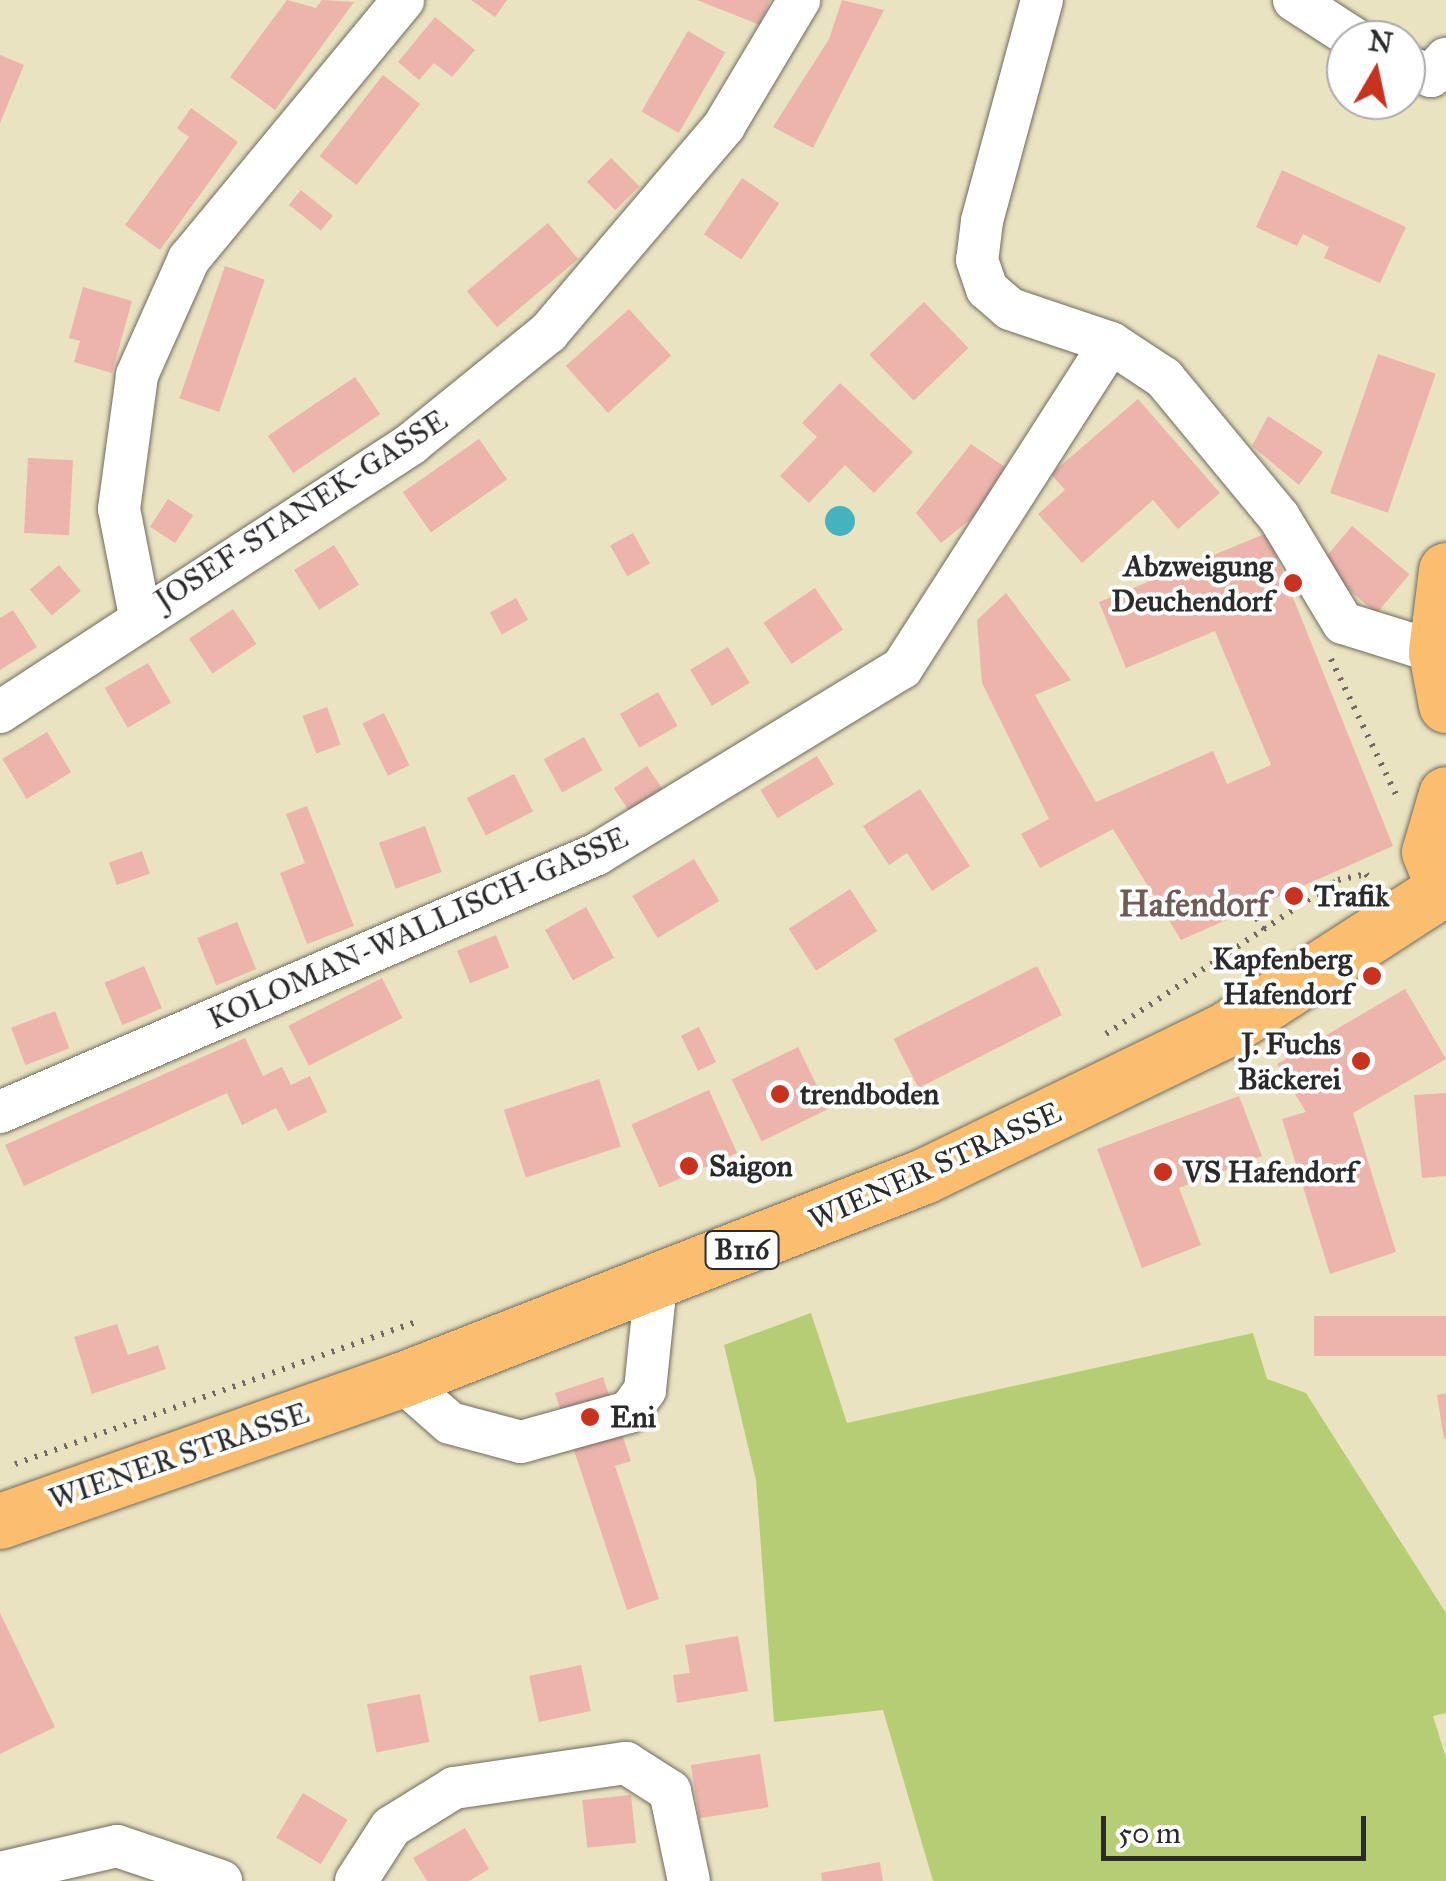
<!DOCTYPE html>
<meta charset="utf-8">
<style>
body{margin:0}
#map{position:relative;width:1446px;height:1881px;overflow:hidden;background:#eae3c1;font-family:"IM FELL Great Primer",serif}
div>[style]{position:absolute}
.green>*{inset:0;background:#b5ce74}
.water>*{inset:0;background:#44b2bf}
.round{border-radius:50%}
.building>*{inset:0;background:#ecb4ab;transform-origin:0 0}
.path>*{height:6px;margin-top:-3px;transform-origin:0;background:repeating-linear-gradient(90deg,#6e6b60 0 2.5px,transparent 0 10.5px)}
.roads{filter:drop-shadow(0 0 2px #6e6b60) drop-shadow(0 0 2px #6e6b60)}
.minor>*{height:42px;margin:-21px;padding:0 21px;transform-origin:21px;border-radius:21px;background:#fff}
.major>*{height:55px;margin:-27.5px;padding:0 27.5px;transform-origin:27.5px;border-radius:27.5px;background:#fbbd6e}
.dots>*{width:28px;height:28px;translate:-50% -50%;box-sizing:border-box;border:5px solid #fff;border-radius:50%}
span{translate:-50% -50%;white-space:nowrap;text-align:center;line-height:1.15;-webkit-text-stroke:8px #fff;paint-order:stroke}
.shield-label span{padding:2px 8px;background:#fff;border:2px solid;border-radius:8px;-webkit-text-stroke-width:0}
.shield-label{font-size:28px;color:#2b2b2b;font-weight:700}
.street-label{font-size:30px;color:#2b2b2b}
.poi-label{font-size:30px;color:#2b2b2b;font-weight:700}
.right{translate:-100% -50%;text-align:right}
.left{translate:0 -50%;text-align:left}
.quarter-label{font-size:35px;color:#6f5b58;font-weight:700}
.north{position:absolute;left:1326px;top:20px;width:100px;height:100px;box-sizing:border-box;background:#fff;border:2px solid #aaa;border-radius:50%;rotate:9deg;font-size:28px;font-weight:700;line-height:40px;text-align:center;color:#2b2b2b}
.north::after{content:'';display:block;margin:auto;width:35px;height:45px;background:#c8321e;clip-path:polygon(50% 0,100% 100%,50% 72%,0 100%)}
.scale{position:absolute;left:1101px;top:1816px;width:265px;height:45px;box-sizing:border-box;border:5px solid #2b2b2b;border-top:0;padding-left:12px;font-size:30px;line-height:35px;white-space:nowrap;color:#2b2b2b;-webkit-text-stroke:8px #fff;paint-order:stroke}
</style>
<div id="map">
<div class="green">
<div style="clip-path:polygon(811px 1313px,847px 1423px,1253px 1333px,1267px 1379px,1306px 1393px,1446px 1613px,1446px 1713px,1433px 1716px,1446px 1758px,1446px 1881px,933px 1881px,883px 1710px,774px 1722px,756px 1480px,724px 1345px)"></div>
</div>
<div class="water">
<div class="round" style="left:825px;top:506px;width:30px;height:30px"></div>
</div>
<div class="building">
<div style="clip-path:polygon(287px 0,316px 8px,322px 0,354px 2px,275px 110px,230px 77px)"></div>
<div style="clip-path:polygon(471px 0,507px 0,495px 17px)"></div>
<div style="clip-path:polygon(697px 0,770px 0,760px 25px)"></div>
<div style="clip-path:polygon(842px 0,884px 10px,813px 148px,773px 127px,829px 39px)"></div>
<div style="clip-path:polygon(435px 17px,475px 50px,452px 77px,434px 63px,419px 80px,398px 62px)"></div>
<div style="left:688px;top:31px;width:43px;height:93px;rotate:30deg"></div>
<div style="clip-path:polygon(0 55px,24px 65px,0 123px)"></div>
<div style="left:383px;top:75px;width:47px;height:103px;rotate:38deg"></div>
<div style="clip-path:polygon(191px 108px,238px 142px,160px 250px,125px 225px,189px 137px,177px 128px)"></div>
<div style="left:611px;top:158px;width:40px;height:34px;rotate:45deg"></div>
<div style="clip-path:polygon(1282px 170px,1406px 227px,1380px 283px,1324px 258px,1329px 247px,1303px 234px,1297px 246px,1256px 227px)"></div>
<div style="left:742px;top:178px;width:45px;height:68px;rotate:34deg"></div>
<div style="left:301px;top:190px;width:41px;height:19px;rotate:39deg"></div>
<div style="left:548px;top:223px;width:47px;height:106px;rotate:50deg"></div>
<div style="left:225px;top:266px;width:42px;height:140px;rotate:19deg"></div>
<div style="clip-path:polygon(83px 287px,132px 301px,112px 373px,74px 362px,80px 341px,69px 338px)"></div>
<div style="left:924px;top:302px;width:64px;height:76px;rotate:46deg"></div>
<div style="left:629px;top:309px;width:63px;height:85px;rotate:48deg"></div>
<div style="left:1378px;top:354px;width:61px;height:147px;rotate:19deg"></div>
<div style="left:355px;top:377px;width:45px;height:105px;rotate:56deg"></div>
<div style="clip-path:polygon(840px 383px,913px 452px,874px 493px,845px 465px,809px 503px,780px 476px,817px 437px,802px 423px)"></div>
<div style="clip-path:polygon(1138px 399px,1220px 493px,1178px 529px,1153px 500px,1082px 563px,1038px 514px,1065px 490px,1051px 474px)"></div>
<div style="clip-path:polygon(1268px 416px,1323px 452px,1299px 485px,1252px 446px)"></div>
<div style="left:479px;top:439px;width:49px;height:93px;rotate:55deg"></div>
<div style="clip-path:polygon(971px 444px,1008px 469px,986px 507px,941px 543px,916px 513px)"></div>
<div style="left:28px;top:458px;width:45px;height:75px;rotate:3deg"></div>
<div style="left:168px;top:499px;width:30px;height:33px;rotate:33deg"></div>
<div style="left:1352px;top:526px;width:75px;height:51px;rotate:40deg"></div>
<div style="left:633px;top:533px;width:35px;height:26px;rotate:61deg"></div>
<div style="clip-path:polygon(1267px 533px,1393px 846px,1181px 940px,1113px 829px,1040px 868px,1021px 834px,1049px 819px,982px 683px,977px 620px,1006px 593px,1071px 680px,1035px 695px,1096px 802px,1213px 751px,1227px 784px,1271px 765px,1215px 631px,1126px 668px,1099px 602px)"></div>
<div style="left:334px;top:545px;width:47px;height:47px;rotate:58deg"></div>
<div style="left:59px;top:565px;width:34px;height:38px;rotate:50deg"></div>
<div style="left:815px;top:588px;width:50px;height:62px;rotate:56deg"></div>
<div style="left:516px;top:598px;width:25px;height:30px;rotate:61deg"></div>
<div style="left:233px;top:609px;width:42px;height:53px;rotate:56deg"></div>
<div style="clip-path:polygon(13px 610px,37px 647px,0 670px,0 618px)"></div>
<div style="left:728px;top:647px;width:42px;height:44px;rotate:59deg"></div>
<div style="left:148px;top:663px;width:46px;height:50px;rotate:60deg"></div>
<div style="left:658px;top:692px;width:39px;height:44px;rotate:60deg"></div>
<div style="left:327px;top:707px;width:40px;height:26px;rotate:70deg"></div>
<div style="left:384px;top:713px;width:58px;height:24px;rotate:64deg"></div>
<div style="left:47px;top:732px;width:47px;height:52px;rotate:59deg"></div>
<div style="left:584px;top:737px;width:38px;height:46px;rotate:61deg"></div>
<div style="left:817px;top:756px;width:33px;height:66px;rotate:59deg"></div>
<div style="left:647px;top:766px;width:32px;height:40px;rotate:56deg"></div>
<div style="left:514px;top:774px;width:42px;height:53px;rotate:63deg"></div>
<div style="clip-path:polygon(920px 789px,970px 866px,932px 891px,907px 853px,889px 865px,863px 826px)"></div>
<div style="clip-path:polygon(307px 806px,354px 926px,307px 944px,280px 873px,305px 863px,286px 814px)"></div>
<div style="left:425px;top:826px;width:49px;height:49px;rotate:70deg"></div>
<div style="left:142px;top:851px;width:24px;height:35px;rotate:71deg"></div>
<div style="left:694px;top:859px;width:49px;height:72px;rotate:59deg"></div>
<div style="left:850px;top:889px;width:50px;height:73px;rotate:57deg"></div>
<div style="left:586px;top:907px;width:58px;height:47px;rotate:61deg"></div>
<div style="left:237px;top:922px;width:51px;height:43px;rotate:68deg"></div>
<div style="left:496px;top:935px;width:35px;height:42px;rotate:68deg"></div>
<div style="left:144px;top:966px;width:46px;height:43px;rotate:67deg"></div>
<div style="left:1037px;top:966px;width:55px;height:161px;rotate:63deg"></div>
<div style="left:382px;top:978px;width:45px;height:105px;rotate:63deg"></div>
<div style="clip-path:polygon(1405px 989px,1446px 1059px,1353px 1113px,1396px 1252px,1330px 1274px,1282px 1119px,1306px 1112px,1277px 1064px)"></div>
<div style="left:55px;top:1011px;width:40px;height:47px;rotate:69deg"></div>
<div style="left:699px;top:1027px;width:39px;height:20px;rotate:64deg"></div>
<div style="clip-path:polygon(245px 1038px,263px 1076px,282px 1067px,291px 1085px,310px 1076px,327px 1112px,288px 1131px,276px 1108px,242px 1125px,227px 1093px,24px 1186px,5px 1145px)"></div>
<div style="left:798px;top:1047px;width:69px;height:74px;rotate:64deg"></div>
<div style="left:599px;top:1079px;width:71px;height:100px;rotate:72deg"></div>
<div style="left:709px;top:1090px;width:69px;height:85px;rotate:66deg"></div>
<div style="clip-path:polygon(1446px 1093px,1446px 1176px,1422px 1178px,1414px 1095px)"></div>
<div style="clip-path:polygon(1239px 1096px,1262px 1156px,1179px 1188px,1201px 1245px,1142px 1268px,1097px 1149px)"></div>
<div style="left:1446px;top:1316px;width:40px;height:132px;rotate:90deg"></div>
<div style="clip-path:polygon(117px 1324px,128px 1355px,158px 1345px,166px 1369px,92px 1394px,74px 1337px)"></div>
<div style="clip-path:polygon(603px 1377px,631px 1461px,615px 1466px,659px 1599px,627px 1610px,555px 1393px)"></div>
<div style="clip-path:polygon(1446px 1393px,1446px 1438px,1444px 1439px,1437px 1395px)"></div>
<div style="clip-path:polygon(0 1613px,55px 1727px,0 1754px)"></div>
<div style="clip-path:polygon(738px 1636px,748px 1691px,677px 1703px,673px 1675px,690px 1673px,685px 1645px)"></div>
<div style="left:581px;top:1665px;width:47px;height:53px;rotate:78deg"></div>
<div style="left:420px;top:1694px;width:49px;height:54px;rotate:79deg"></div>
<div style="left:760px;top:1754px;width:54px;height:70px;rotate:81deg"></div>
<div style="left:303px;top:1793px;width:52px;height:52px;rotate:31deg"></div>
<div style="left:631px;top:1795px;width:48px;height:49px;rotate:84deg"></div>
<div style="clip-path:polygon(465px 1828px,489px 1869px,469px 1881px,427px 1881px,413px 1858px)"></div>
<div style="clip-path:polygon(880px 1862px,883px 1881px,822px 1881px,821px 1873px)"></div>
</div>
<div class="path">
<div style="left:1331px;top:659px;width:155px;rotate:64.4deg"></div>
<div style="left:1251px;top:910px;width:24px;rotate:55deg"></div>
<div style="left:1106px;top:1034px;width:278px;rotate:-33.6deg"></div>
<div style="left:1338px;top:880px;width:29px;rotate:-12deg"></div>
<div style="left:1366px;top:874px;width:10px;rotate:53deg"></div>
<div style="left:15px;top:1464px;width:428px;rotate:-19.5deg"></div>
</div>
<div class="roads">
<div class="minor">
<div style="left:1042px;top:0;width:229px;rotate:105.2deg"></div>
<div style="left:982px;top:221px;width:39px;rotate:97deg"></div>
<div style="left:977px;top:260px;width:31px;rotate:71deg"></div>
<div style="left:987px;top:289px;width:30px;rotate:41deg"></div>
<div style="left:1010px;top:309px;width:107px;rotate:18.6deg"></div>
<div style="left:1111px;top:343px;width:64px;rotate:33.4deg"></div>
<div style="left:1164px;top:378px;width:180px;rotate:50.4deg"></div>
<div style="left:1279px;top:517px;width:124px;rotate:58.9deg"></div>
<div style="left:1343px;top:623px;width:97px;rotate:17.3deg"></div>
<div style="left:1294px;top:0;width:74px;rotate:32.8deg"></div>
<div style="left:1406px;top:66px;width:27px;rotate:22deg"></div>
<div style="left:1431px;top:76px;width:23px;rotate:-49deg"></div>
<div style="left:140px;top:616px;width:109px;rotate:-101.1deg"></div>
<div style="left:119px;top:509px;width:135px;rotate:-82.3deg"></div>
<div style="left:137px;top:375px;width:127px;rotate:-65.9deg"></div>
<div style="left:189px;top:259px;width:336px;rotate:-50.4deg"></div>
<div style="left:0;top:712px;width:492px;rotate:-33.1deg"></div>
<div style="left:412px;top:443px;width:175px;rotate:-39deg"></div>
<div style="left:548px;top:333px;width:272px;rotate:-49.6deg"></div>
<div style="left:724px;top:126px;width:147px;rotate:-59.2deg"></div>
<div style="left:0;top:1112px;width:650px;rotate:-23.37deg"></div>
<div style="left:597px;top:854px;width:357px;rotate:-31.4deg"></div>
<div style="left:902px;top:668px;width:386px;rotate:-57.3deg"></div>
<div style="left:401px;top:1380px;width:65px;rotate:41.3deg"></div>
<div style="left:450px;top:1423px;width:73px;rotate:15deg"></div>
<div style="left:521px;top:1442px;width:112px;rotate:-15.5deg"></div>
<div style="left:629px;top:1412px;width:27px;rotate:-54deg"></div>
<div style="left:645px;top:1390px;width:107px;rotate:-84.1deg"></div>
<div style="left:0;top:1873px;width:120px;rotate:-13deg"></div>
<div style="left:117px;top:1846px;width:110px;rotate:18.6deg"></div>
<div style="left:356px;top:1881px;width:64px;rotate:-57.1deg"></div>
<div style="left:391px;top:1827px;width:74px;rotate:-31.8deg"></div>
<div style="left:454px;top:1788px;width:174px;rotate:-8.3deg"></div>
<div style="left:626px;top:1763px;width:52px;rotate:32.5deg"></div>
<div style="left:670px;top:1791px;width:92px;rotate:78.1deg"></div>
</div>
<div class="major">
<div style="left:1446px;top:570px;width:83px;rotate:97deg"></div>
<div style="left:1436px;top:652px;width:54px;rotate:79.3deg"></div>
<div style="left:1446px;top:794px;width:60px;rotate:106.3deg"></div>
<div style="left:1429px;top:852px;width:44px;rotate:67.5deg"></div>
<div style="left:0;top:1521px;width:425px;rotate:-19.4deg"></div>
<div style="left:401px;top:1380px;width:561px;rotate:-21.31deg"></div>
<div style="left:924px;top:1176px;width:335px;rotate:-25.9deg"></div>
<div style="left:1225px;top:1030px;width:260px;rotate:-32.9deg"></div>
</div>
</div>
<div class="dots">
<div style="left:1293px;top:583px;background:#c8321e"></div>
<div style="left:1294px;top:896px;background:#c8321e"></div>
<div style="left:1372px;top:976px;background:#c8321e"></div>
<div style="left:1361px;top:1061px;background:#c8321e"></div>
<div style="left:780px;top:1094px;background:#c8321e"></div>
<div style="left:689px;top:1166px;background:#c8321e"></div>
<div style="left:1163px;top:1172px;background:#c8321e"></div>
<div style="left:590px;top:1417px;background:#c8321e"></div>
</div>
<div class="shield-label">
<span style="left:742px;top:1250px">B116</span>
</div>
<div class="street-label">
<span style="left:301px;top:510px;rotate:-33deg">JOSEF-STANEK-GASSE</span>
<span style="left:418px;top:928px;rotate:-24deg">KOLOMAN-WALLISCH-GASSE</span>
<span style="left:935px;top:1166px;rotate:-24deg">WIENER STRASSE</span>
<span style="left:179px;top:1456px;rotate:-19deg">WIENER STRASSE</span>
</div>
<div class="poi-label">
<span class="right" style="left:1273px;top:583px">Abzweigung<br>Deuchendorf</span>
<span class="left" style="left:1314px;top:896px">Trafik</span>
<span class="right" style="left:1352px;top:976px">Kapfenberg<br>Hafendorf</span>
<span class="right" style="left:1341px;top:1061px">J. Fuchs<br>Bäckerei</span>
<span class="left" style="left:800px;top:1094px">trendboden</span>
<span class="left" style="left:709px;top:1166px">Saigon</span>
<span class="left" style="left:1183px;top:1172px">VS Hafendorf</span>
<span class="left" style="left:610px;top:1417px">Eni</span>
</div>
<div class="quarter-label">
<span style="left:1194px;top:905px">Hafendorf</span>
</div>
<div class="north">N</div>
<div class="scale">50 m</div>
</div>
